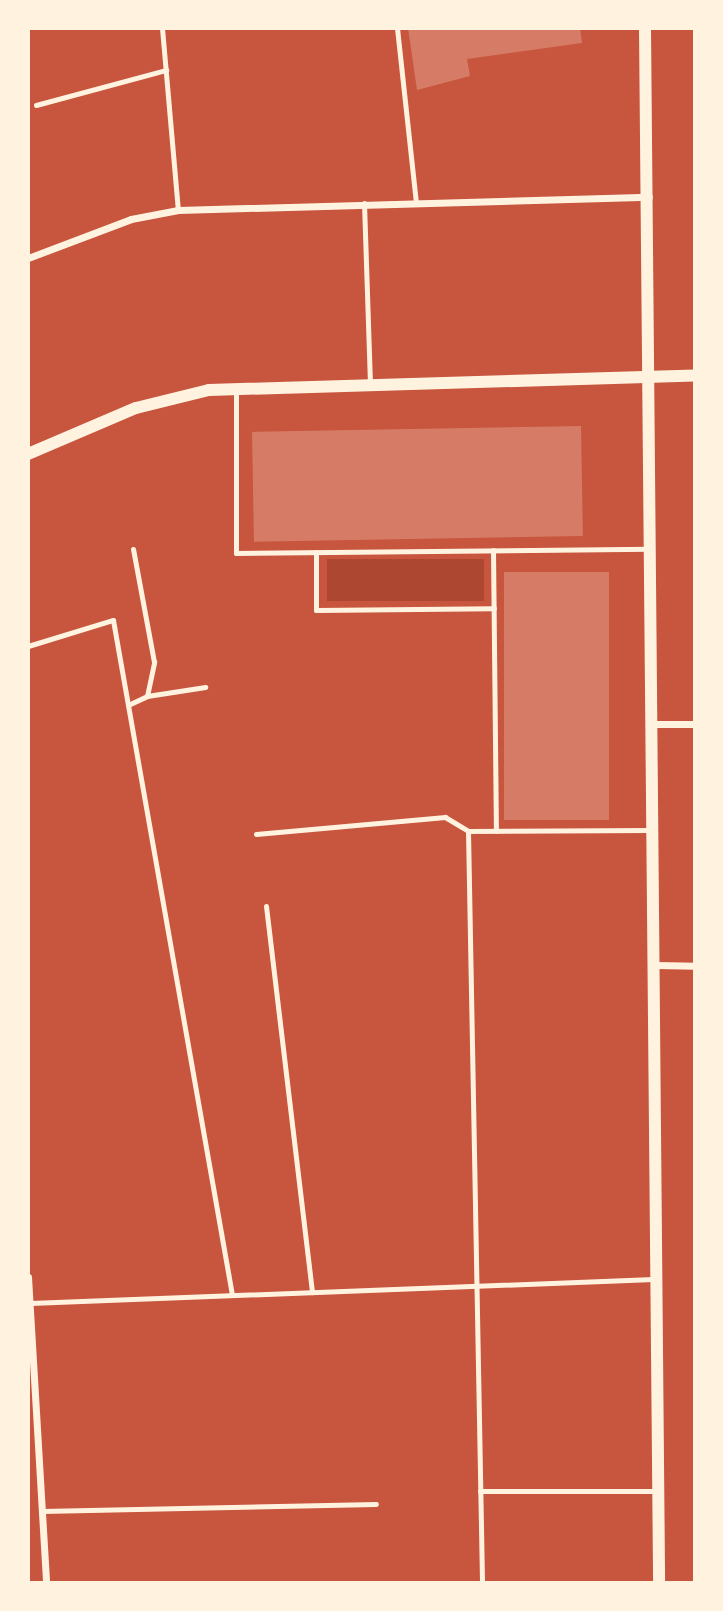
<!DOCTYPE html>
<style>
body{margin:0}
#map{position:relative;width:723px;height:1611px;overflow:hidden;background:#c8553d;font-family:"Space Grotesk",sans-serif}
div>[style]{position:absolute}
.green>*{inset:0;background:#ae4732;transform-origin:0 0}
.building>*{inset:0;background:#d67c66;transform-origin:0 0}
.service>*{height:5px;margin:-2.5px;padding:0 2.5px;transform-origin:2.5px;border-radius:2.5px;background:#fff3e0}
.minor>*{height:7px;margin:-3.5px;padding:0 3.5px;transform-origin:3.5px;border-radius:3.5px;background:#fff3e0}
.tertiary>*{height:12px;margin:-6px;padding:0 6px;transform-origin:6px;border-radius:6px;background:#fff3e0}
span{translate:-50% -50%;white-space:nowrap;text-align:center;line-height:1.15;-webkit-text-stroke:7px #fff3e0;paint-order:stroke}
.frame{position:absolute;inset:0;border:30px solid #fff3e0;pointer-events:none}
</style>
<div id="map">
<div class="green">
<div style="left:484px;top:559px;width:42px;height:157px;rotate:90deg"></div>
</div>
<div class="building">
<div style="clip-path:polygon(408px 28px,580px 28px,582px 43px,467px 59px,470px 76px,417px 90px)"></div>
<div style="left:581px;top:426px;width:110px;height:329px;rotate:89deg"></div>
<div style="left:609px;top:572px;width:248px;height:105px;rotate:90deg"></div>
</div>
<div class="service">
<div style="left:162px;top:28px;width:183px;rotate:85deg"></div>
<div style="left:397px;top:28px;width:175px;rotate:83.8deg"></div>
<div style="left:36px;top:105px;width:135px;rotate:-15.1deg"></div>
<div style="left:364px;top:203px;width:181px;rotate:88.1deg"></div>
<div style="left:236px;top:389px;width:164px;rotate:90deg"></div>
<div style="left:236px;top:553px;width:414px;rotate:-0.6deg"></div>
<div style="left:493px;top:550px;width:281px;rotate:89.4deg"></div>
<div style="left:316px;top:552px;width:58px;rotate:90deg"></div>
<div style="left:316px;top:610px;width:178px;rotate:-0.6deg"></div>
<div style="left:28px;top:646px;width:89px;rotate:-17deg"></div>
<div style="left:113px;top:620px;width:685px;rotate:80deg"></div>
<div style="left:147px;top:696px;width:59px;rotate:-8.8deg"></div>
<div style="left:128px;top:705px;width:21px;rotate:-25deg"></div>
<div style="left:147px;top:696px;width:35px;rotate:-78deg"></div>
<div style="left:154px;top:662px;width:115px;rotate:-100.5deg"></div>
<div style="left:468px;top:831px;width:752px;rotate:88.93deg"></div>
<div style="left:256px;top:834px;width:190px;rotate:-5.1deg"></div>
<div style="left:445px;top:817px;width:27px;rotate:31deg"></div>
<div style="left:468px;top:831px;width:183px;rotate:-0.3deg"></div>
<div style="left:266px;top:906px;width:389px;rotate:83.2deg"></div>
<div style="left:30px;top:1303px;width:624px;rotate:-2.2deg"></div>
<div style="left:480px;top:1491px;width:178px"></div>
<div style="left:42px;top:1511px;width:334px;rotate:-1.2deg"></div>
</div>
<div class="minor">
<div style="left:28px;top:258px;width:110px;rotate:-20.7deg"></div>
<div style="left:131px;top:219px;width:48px;rotate:-10.8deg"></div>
<div style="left:178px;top:210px;width:471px;rotate:-1.6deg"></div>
<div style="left:655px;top:724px;width:40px"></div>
<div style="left:656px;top:965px;width:39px;rotate:1deg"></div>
<div style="left:28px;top:1277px;width:307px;rotate:86.6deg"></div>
</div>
<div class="tertiary">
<div style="left:645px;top:28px;width:1555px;rotate:89.48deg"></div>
<div style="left:28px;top:454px;width:117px;rotate:-23.1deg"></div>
<div style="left:136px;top:408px;width:75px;rotate:-13.9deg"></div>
<div style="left:209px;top:390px;width:486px;rotate:-1.7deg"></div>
</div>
<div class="frame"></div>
</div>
